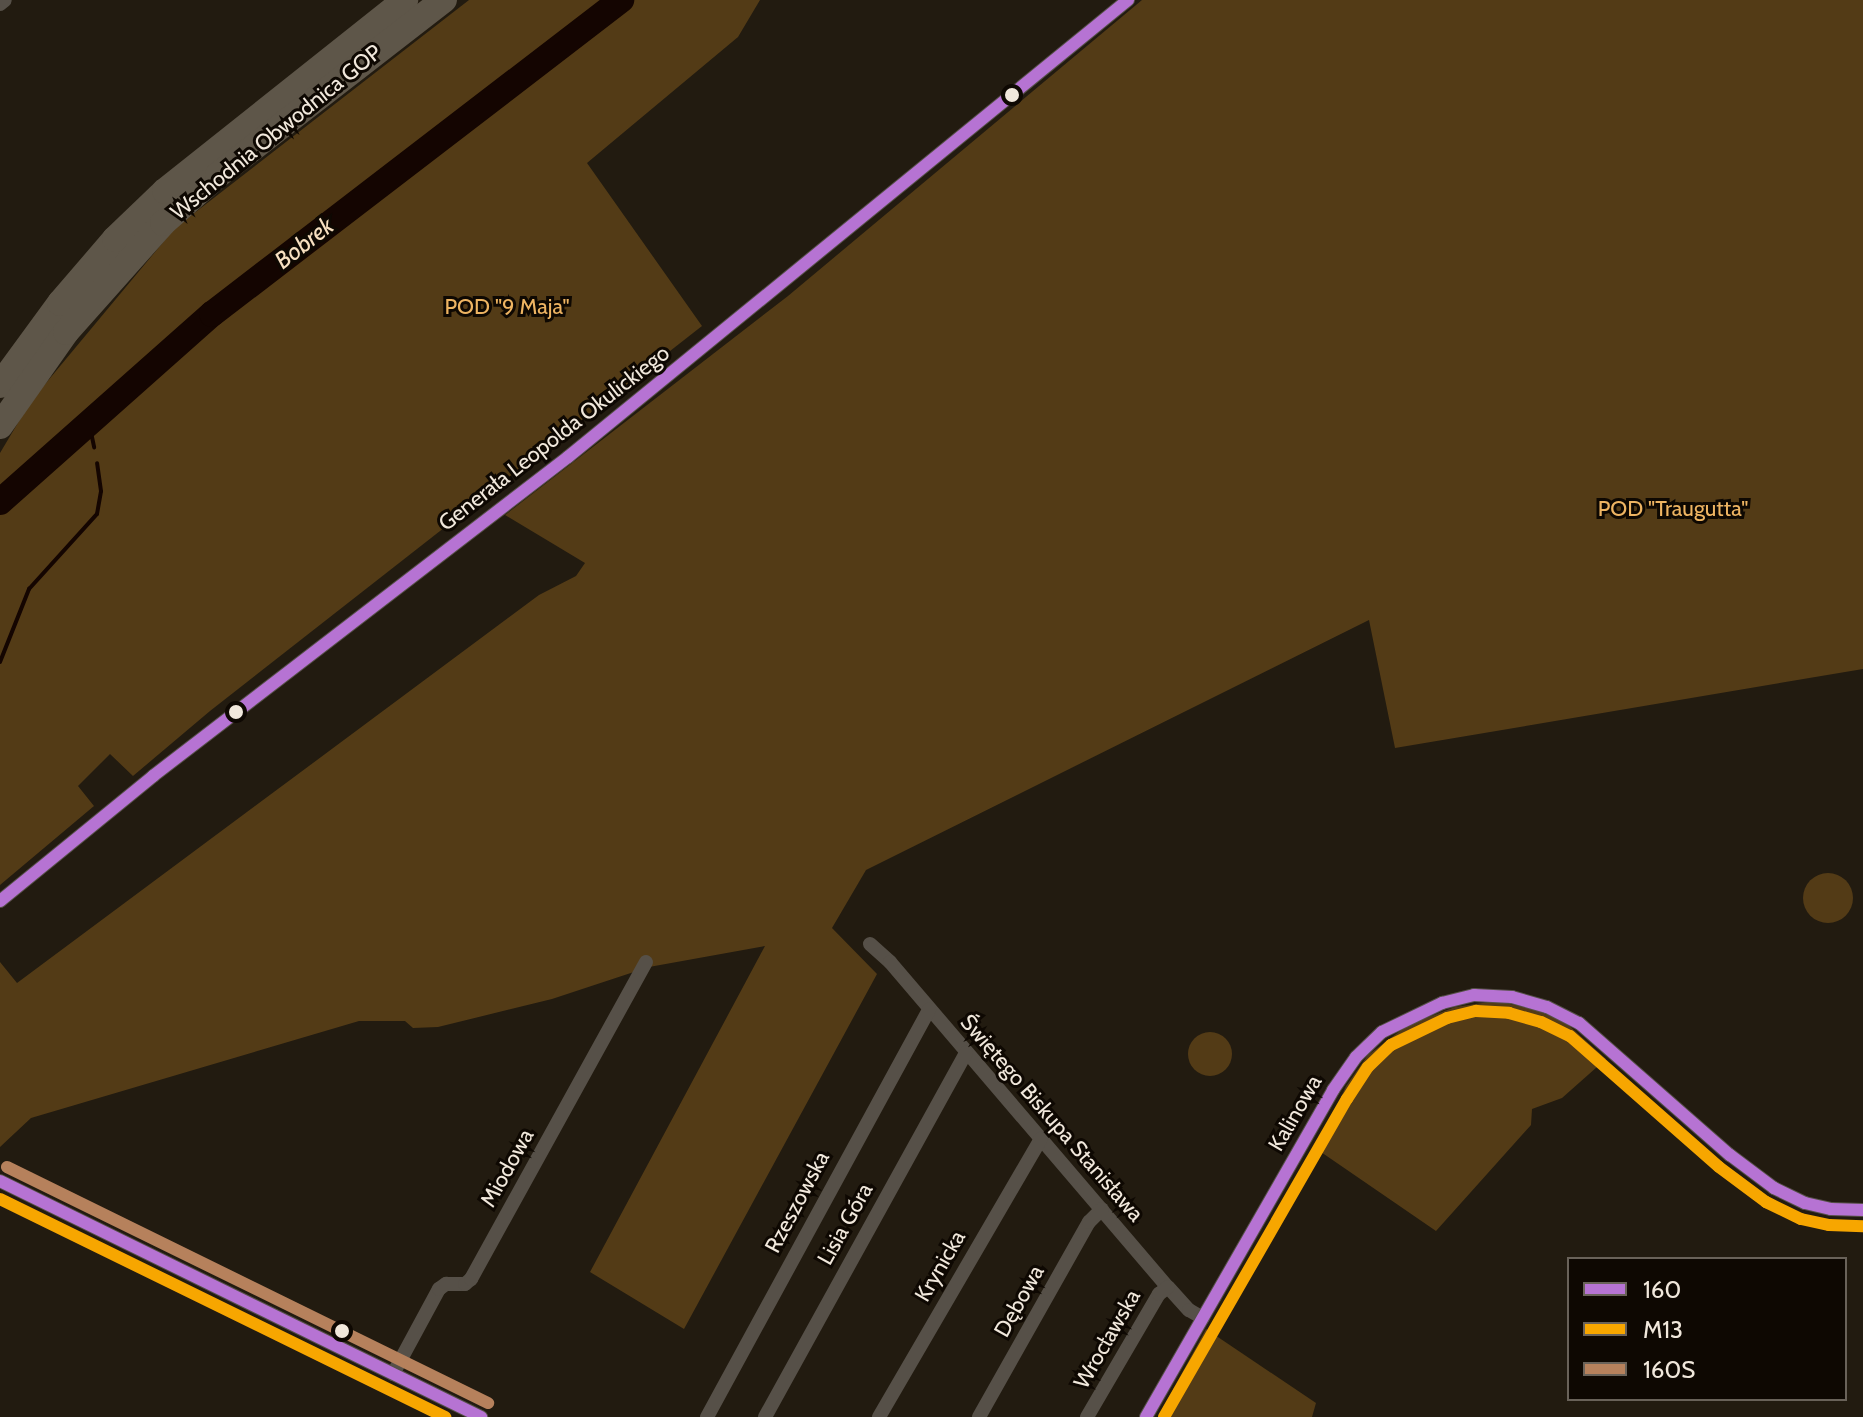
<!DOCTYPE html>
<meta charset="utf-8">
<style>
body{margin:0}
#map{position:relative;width:1863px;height:1417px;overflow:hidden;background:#221b10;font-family:Cabin,sans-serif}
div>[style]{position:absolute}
.green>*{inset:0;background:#533b16}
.round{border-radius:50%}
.stream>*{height:4px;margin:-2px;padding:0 2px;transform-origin:2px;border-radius:2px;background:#140501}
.river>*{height:26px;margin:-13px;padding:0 13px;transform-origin:13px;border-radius:13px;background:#140501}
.street>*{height:14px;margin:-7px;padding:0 7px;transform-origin:7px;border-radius:7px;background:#565048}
.highway>*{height:26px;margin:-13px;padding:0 13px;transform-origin:13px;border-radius:13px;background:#5e5649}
.bus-1>*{height:12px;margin:-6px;padding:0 6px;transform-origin:6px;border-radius:6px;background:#b673d3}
.bus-2>*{height:12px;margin:-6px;padding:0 6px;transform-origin:6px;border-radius:6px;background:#f7a600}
.bus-3>*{height:12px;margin:-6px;padding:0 6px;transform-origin:6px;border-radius:6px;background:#b6815c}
.dots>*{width:22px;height:22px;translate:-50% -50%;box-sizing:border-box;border:4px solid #0e0802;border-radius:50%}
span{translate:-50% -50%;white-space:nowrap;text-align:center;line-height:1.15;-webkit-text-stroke:6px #0e0802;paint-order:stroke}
.street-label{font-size:22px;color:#f1e8dc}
.park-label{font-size:22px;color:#eeb462}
.water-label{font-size:24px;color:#f8e0c1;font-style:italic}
.legend{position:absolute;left:1567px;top:1257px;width:280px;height:144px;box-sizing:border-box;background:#0e0802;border:2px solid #696259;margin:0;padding:10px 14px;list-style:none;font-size:24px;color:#f1e8dc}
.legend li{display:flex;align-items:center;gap:16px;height:40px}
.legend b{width:40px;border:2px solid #696259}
</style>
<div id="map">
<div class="green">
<div style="clip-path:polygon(469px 0,760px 0,738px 37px,587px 163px,702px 326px,210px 711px,133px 776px,110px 754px,78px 786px,94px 806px,0 885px,0 453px,31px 401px,175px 228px)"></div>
<div style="clip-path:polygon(1142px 0,1863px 0,1863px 669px,1395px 748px,1369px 620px,866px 870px,832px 928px,877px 974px,684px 1329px,590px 1272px,765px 946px,649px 967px,552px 999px,438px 1027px,413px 1028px,405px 1021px,359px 1021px,31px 1118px,0 1147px,0 962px,17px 983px,539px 595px,576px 576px,585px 563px,505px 515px,788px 296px)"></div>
<div class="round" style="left:1803px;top:873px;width:50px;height:50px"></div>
<div style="clip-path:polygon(1496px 1001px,1533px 1009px,1565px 1022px,1606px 1059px,1562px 1098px,1532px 1109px,1531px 1125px,1436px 1231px,1318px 1150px,1346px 1086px,1368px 1055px,1408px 1025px,1455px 1007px)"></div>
<div class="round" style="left:1188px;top:1032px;width:44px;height:44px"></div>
<div style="clip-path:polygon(1206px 1329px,1316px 1403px,1312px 1417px,1158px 1417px)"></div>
</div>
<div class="stream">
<div style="left:89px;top:423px;width:25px;rotate:78deg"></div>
<div style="left:0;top:662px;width:79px;rotate:-68.3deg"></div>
<div style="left:29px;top:589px;width:101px;rotate:-47.8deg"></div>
<div style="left:97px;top:514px;width:23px;rotate:-80deg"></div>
<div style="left:101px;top:491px;width:28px;rotate:-98deg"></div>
</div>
<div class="river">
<div style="left:0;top:502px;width:283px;rotate:-41.6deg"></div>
<div style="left:212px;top:314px;width:516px;rotate:-37.51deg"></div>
</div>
<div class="street">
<div style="left:0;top:4px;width:6px;rotate:-39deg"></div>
<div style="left:0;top:901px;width:198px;rotate:-39.2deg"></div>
<div style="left:153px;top:776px;width:523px;rotate:-37.55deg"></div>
<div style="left:568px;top:457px;width:723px;rotate:-39.22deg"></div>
<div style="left:870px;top:944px;width:27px;rotate:42deg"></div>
<div style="left:890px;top:962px;width:428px;rotate:49.5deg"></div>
<div style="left:1168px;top:1287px;width:31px;rotate:48deg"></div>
<div style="left:1189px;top:1310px;width:16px;rotate:30deg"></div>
<div style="left:0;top:1181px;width:536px;rotate:26.13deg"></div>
<div style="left:393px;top:1374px;width:97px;rotate:-61.6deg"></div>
<div style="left:439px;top:1289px;width:9px;rotate:-36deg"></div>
<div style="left:446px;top:1284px;width:19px"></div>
<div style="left:465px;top:1284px;width:8px;rotate:-40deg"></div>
<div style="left:471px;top:1279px;width:362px;rotate:-61.1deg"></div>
<div style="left:707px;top:1417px;width:464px;rotate:-61.4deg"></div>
<div style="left:765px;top:1417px;width:416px;rotate:-61.1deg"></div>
<div style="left:879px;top:1417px;width:322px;rotate:-59.8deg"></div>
<div style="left:979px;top:1417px;width:224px;rotate:-60.6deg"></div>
<div style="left:1089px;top:1222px;width:18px;rotate:-45deg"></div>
<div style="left:1087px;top:1417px;width:143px;rotate:-59.7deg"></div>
<div style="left:1159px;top:1294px;width:11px;rotate:-38deg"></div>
<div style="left:1146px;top:1417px;width:377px;rotate:-60.2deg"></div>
<div style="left:1333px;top:1090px;width:40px;rotate:-55.1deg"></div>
<div style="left:1356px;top:1057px;width:36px;rotate:-44deg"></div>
<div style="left:1382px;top:1032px;width:67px;rotate:-25.8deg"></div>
<div style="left:1442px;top:1003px;width:33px;rotate:-14deg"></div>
<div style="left:1474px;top:995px;width:38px;rotate:3deg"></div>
<div style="left:1512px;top:997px;width:36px;rotate:16deg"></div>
<div style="left:1547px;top:1007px;width:36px;rotate:27deg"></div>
<div style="left:1579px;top:1023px;width:201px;rotate:41.2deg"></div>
<div style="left:1730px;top:1155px;width:55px;rotate:36.9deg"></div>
<div style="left:1774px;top:1188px;width:34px;rotate:26deg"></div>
<div style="left:1805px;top:1203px;width:27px;rotate:13deg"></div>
<div style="left:1831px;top:1209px;width:32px;rotate:2deg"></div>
</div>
<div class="highway">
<div style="left:0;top:385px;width:102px;rotate:-53.8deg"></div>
<div style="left:60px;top:303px;width:84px;rotate:-49.3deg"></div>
<div style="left:115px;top:239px;width:69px;rotate:-43.8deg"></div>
<div style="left:165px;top:191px;width:307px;rotate:-38.5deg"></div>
<div style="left:0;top:426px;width:115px;rotate:-54.9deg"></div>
<div style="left:66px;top:332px;width:146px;rotate:-48.3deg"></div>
<div style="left:163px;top:223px;width:73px;rotate:-41.1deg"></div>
<div style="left:218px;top:175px;width:286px;rotate:-37.8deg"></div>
</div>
<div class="bus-1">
<div style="left:0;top:901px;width:198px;rotate:-39.2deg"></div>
<div style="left:153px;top:776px;width:523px;rotate:-37.55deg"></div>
<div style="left:568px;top:457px;width:723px;rotate:-39.22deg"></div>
<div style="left:0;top:1181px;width:536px;rotate:26.13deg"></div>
<div style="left:1146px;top:1417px;width:377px;rotate:-60.2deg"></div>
<div style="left:1333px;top:1090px;width:40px;rotate:-55.1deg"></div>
<div style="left:1356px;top:1057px;width:36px;rotate:-44deg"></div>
<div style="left:1382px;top:1032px;width:67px;rotate:-25.8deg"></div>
<div style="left:1442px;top:1003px;width:33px;rotate:-14deg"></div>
<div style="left:1474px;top:995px;width:38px;rotate:3deg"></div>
<div style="left:1512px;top:997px;width:36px;rotate:16deg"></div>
<div style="left:1547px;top:1007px;width:36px;rotate:27deg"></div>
<div style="left:1579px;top:1023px;width:201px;rotate:41.2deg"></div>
<div style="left:1730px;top:1155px;width:55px;rotate:36.9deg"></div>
<div style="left:1774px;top:1188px;width:34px;rotate:26deg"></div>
<div style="left:1805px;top:1203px;width:27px;rotate:13deg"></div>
<div style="left:1831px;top:1209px;width:32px;rotate:2deg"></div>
</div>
<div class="bus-2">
<div style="left:0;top:1199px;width:496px;rotate:26.1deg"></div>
<div style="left:1164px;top:1417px;width:367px;rotate:-60.1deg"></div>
<div style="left:1347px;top:1099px;width:38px;rotate:-57deg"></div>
<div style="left:1368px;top:1067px;width:32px;rotate:-44deg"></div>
<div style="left:1391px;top:1045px;width:62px;rotate:-25.7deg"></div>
<div style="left:1447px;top:1018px;width:30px;rotate:-14deg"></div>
<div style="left:1476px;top:1011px;width:33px;rotate:3deg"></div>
<div style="left:1509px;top:1013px;width:33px;rotate:16deg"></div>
<div style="left:1541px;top:1022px;width:32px;rotate:26deg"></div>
<div style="left:1570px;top:1036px;width:198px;rotate:41.3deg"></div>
<div style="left:1719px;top:1167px;width:59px;rotate:36.7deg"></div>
<div style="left:1766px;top:1202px;width:39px;rotate:26deg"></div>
<div style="left:1801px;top:1219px;width:29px;rotate:12deg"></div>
<div style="left:1829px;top:1225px;width:34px;rotate:2deg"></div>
</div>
<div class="bus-3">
<div style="left:7px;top:1167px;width:536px;rotate:26.13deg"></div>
</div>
<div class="dots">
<div style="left:1012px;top:95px;background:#f1e8dc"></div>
<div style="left:236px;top:712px;background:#f1e8dc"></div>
<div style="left:342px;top:1331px;background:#f1e8dc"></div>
</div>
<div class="street-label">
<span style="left:276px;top:132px;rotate:-39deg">Wschodnia Obwodnica GOP</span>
<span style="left:554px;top:438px;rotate:-38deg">Generała Leopolda Okulickiego</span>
<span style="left:1295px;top:1113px;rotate:-60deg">Kalinowa</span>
<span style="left:1052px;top:1118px;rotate:49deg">Świętego Biskupa Stanisława</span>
<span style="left:507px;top:1168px;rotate:-61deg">Miodowa</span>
<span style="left:797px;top:1202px;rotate:-62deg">Rzeszowska</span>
<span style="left:845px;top:1224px;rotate:-61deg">Lisia Góra</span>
<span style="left:940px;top:1266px;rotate:-60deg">Krynicka</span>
<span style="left:1019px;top:1301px;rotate:-61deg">Dębowa</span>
<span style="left:1107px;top:1339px;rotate:-60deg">Wrocławska</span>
</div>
<div class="park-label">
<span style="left:507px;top:307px">POD "9 Maja"</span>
<span style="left:1673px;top:509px">POD "Traugutta"</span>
</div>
<div class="water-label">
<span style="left:304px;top:243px;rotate:-38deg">Bobrek</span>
</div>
<ul class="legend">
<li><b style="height:10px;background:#b673d3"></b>160</li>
<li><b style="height:10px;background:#f7a600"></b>M13</li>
<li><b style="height:10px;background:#b6815c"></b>160S</li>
</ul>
</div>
